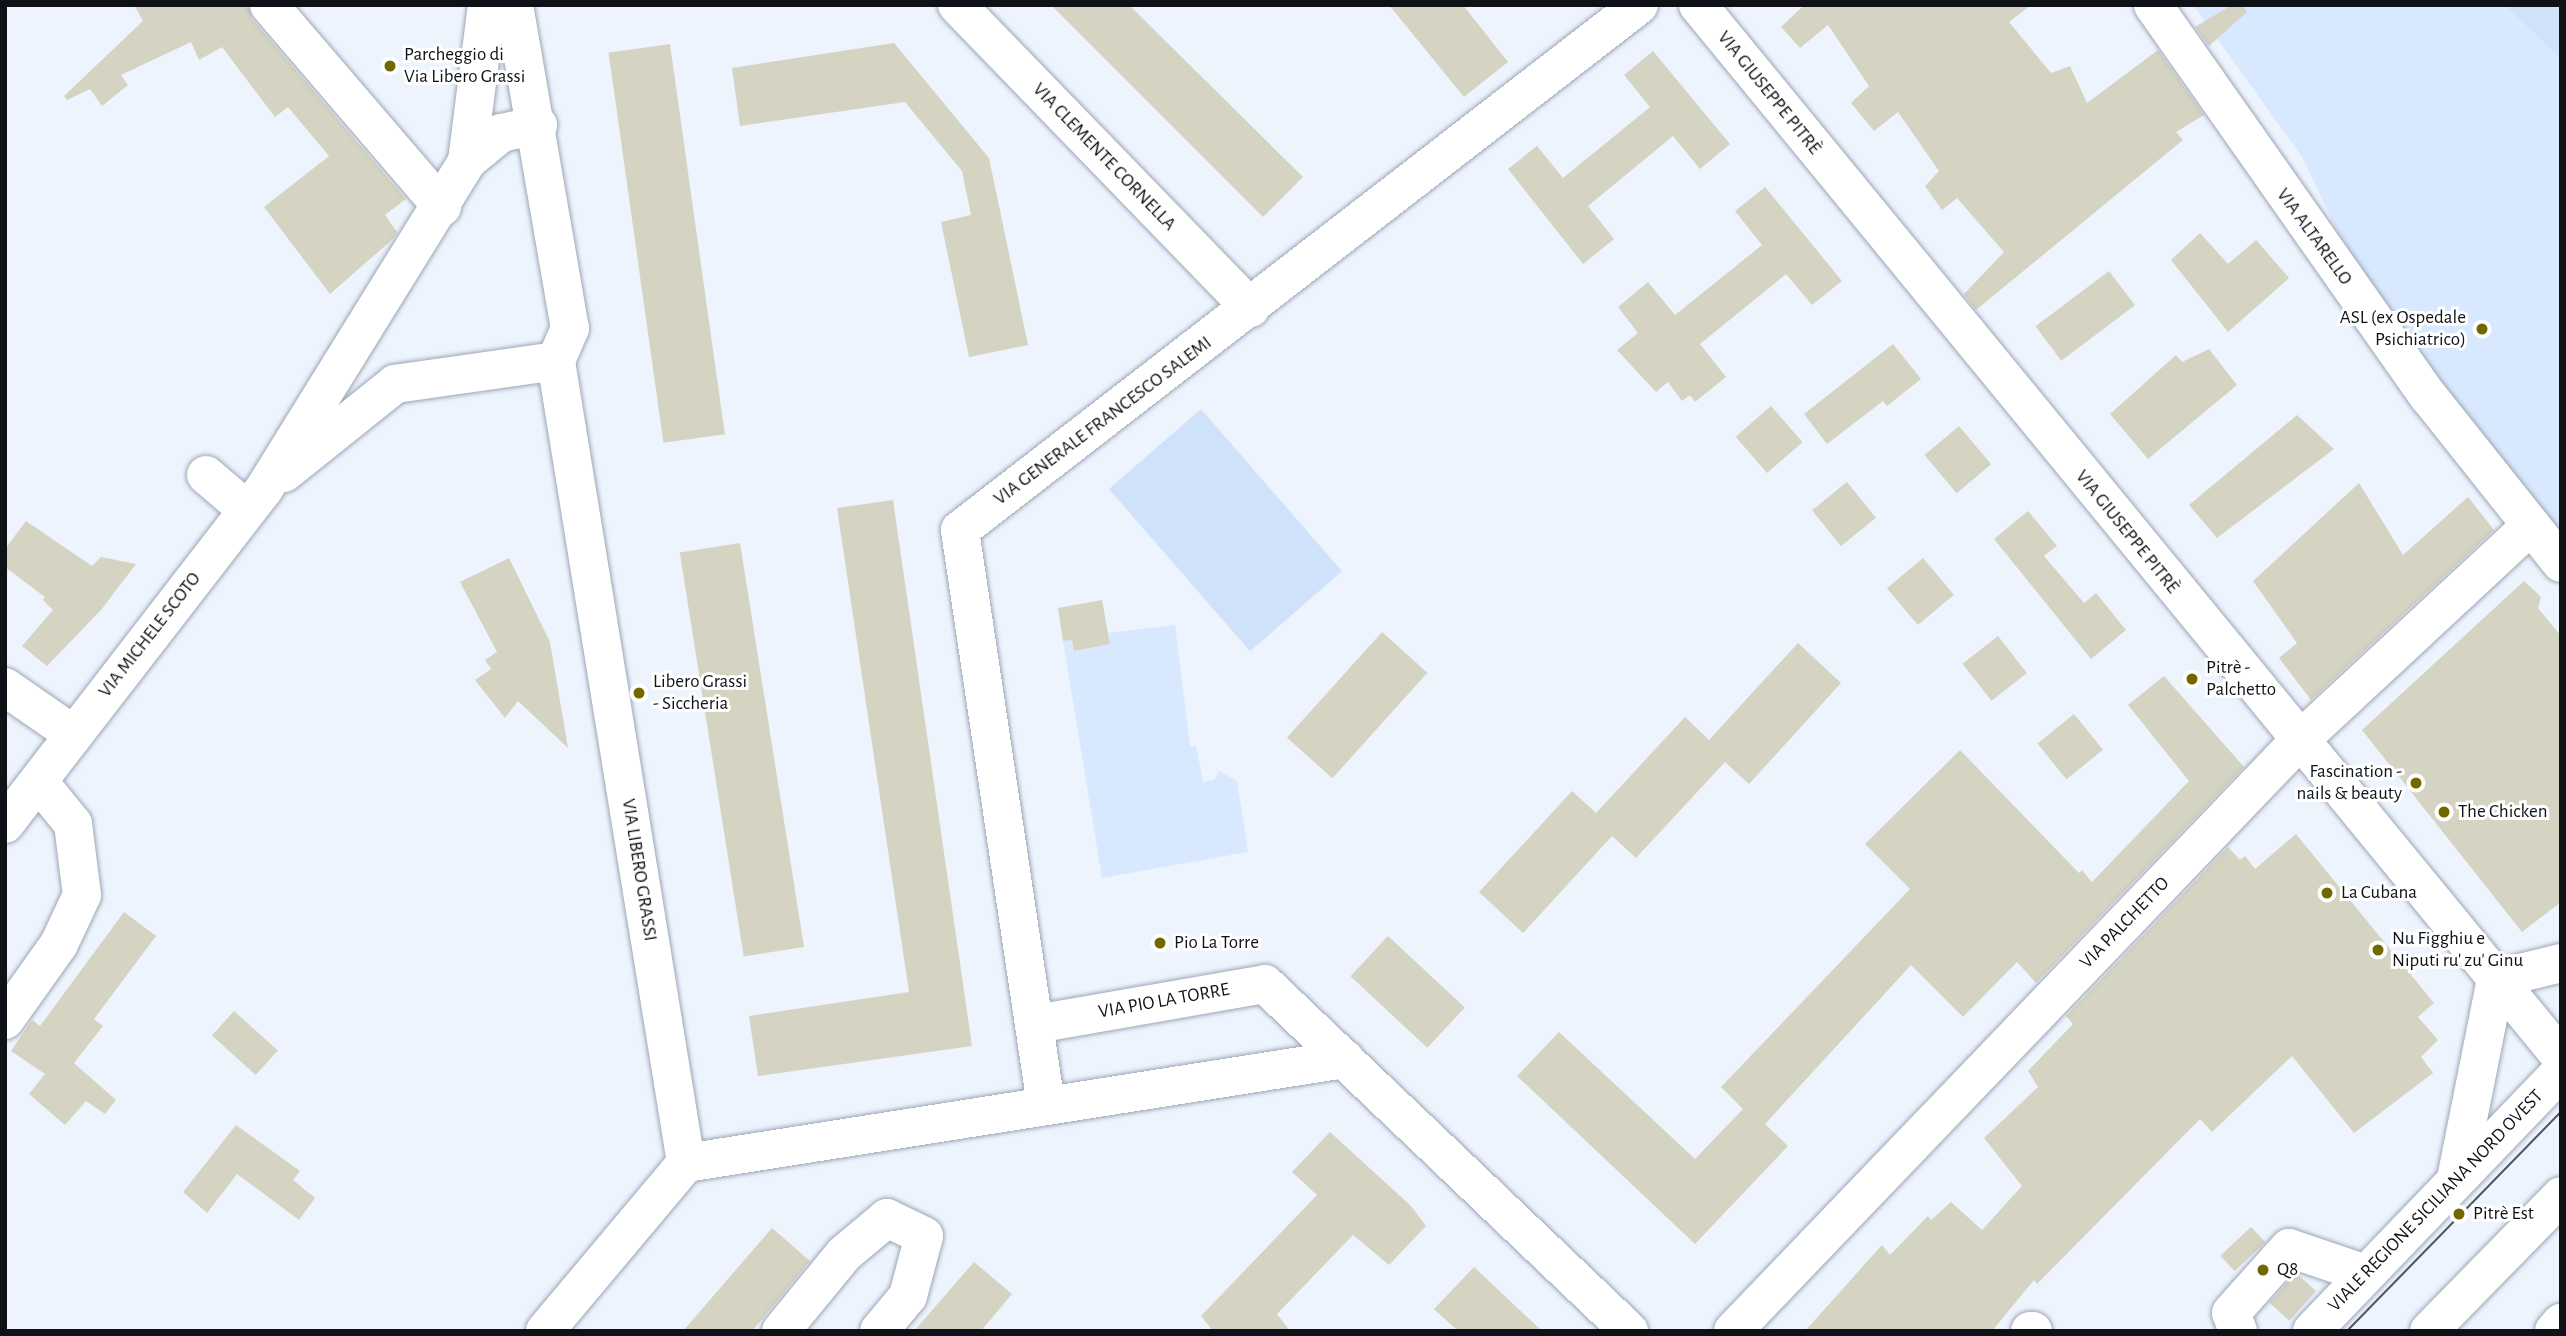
<!DOCTYPE html>
<meta charset="utf-8">
<style>
body{margin:0}
#map{position:relative;width:2566px;height:1336px;overflow:hidden;background:#edf4fe;font-family:"Alegreya Sans",sans-serif}
div>[style]{position:absolute}
.built>*{inset:0;background:#d8e8fe}
.green>*{inset:0;background:#d0e2fa;transform-origin:0 0}
.building>*{inset:0;background:#d5d3c1;transform-origin:0 0}
.roads{filter:drop-shadow(0 0 2px #9ca6b5) drop-shadow(0 0 2px #9ca6b5)}
.minor>*{height:38px;margin:-19px;padding:0 19px;transform-origin:19px;border-radius:19px;background:#fff}
.major>*{height:38px;margin:-19px;padding:0 19px;transform-origin:19px;border-radius:19px;background:#fff}
.tram>*{height:2px;margin:-1px;padding:0 1px;transform-origin:1px;border-radius:1px;background:#51565d}
.dots>*{width:19px;height:19px;translate:-50% -50%;box-sizing:border-box;border:4px solid #fff;border-radius:50%}
span{translate:-50% -50%;white-space:nowrap;text-align:center;line-height:1.15;-webkit-text-stroke:6px #fff;paint-order:stroke}
.poi-label{font-size:19px;color:#0e1217}
.left{translate:0 -50%;text-align:left}
.right{translate:-100% -50%;text-align:right}
.street-label{font-size:19px;color:#0e1217}
.frame{position:absolute;inset:0;border:7px solid #0e1217;pointer-events:none}
</style>
<div id="map">
<div class="built">
<div style="clip-path:polygon(2193px 5px,2561px 5px,2561px 536px,2462px 412px,2345px 247px,2302px 157px)"></div>
<div style="clip-path:polygon(1175px 625px,1190px 746px,1196px 746px,1203px 782px,1214px 780px,1219px 771px,1237px 781px,1248px 852px,1102px 878px,1063px 641px,1072px 640px,1075px 651px,1110px 644px,1109px 633px)"></div>
</div>
<div class="green">
<div style="clip-path:polygon(2505px 5px,2561px 5px,2561px 59px)"></div>
<div style="left:1201px;top:409px;width:215px;height:122px;rotate:49deg"></div>
</div>
<div class="building">
<div style="clip-path:polygon(134px 5px,248px 5px,252px 19px,406px 199px,385px 215px,397px 232px,394px 238px,330px 294px,264px 207px,329px 156px,288px 107px,275px 117px,222px 47px,199px 60px,191px 42px,121px 75px,128px 85px,102px 106px,90px 89px,67px 100px,64px 96px,143px 21px)"></div>
<div style="clip-path:polygon(1051px 5px,1129px 5px,1303px 177px,1263px 217px)"></div>
<div style="clip-path:polygon(1389px 5px,1463px 5px,1508px 62px,1464px 97px)"></div>
<div style="clip-path:polygon(1804px 5px,2031px 5px,2009px 22px,2051px 73px,2070px 66px,2087px 103px,2158px 50px,2204px 115px,2176px 132px,2183px 140px,1976px 310px,1964px 294px,2004px 252px,1957px 198px,1942px 210px,1925px 186px,1939px 171px,1898px 112px,1874px 131px,1851px 103px,1869px 86px,1828px 25px,1800px 48px,1781px 27px)"></div>
<div style="clip-path:polygon(2232px 5px,2242px 5px,2247px 12px,2209px 46px,2195px 27px)"></div>
<div style="clip-path:polygon(894px 43px,989px 158px,1028px 345px,969px 357px,941px 222px,971px 215px,962px 171px,905px 102px,740px 126px,732px 68px)"></div>
<div style="left:670px;top:44px;width:394px;height:62px;rotate:82deg"></div>
<div style="clip-path:polygon(1653px 51px,1730px 144px,1700px 169px,1673px 136px,1588px 206px,1614px 239px,1583px 264px,1508px 169px,1537px 146px,1563px 178px,1650px 107px,1624px 75px)"></div>
<div style="clip-path:polygon(1765px 187px,1842px 281px,1812px 305px,1786px 274px,1700px 344px,1726px 377px,1695px 402px,1690px 395px,1682px 401px,1668px 382px,1656px 392px,1617px 350px,1638px 333px,1618px 307px,1648px 282px,1675px 315px,1762px 245px,1735px 211px)"></div>
<div style="clip-path:polygon(2200px 233px,2228px 264px,2256px 240px,2289px 278px,2228px 332px,2171px 260px)"></div>
<div style="left:2109px;top:271px;width:43px;height:92px;rotate:53deg"></div>
<div style="clip-path:polygon(1893px 344px,1921px 379px,1887px 406px,1883px 401px,1827px 444px,1804px 414px)"></div>
<div style="clip-path:polygon(2209px 349px,2237px 385px,2148px 459px,2110px 414px,2176px 355px,2182px 362px)"></div>
<div style="left:1771px;top:406px;width:48px;height:47px;rotate:49deg"></div>
<div style="clip-path:polygon(2297px 415px,2334px 449px,2217px 538px,2189px 505px)"></div>
<div style="left:1959px;top:426px;width:50px;height:45px;rotate:50deg"></div>
<div style="left:1847px;top:482px;width:46px;height:45px;rotate:51deg"></div>
<div style="clip-path:polygon(2359px 483px,2403px 555px,2468px 497px,2494px 530px,2311px 700px,2279px 658px,2297px 643px,2253px 581px)"></div>
<div style="clip-path:polygon(893px 500px,972px 1046px,758px 1076px,749px 1016px,909px 992px,837px 508px)"></div>
<div style="clip-path:polygon(2028px 511px,2057px 546px,2044px 556px,2084px 603px,2096px 593px,2126px 630px,2091px 659px,1994px 539px)"></div>
<div style="clip-path:polygon(26px 521px,92px 566px,101px 557px,136px 564px,101px 610px,47px 666px,22px 646px,53px 610px,43px 600px,45px 597px,5px 567px,5px 549px)"></div>
<div style="left:740px;top:543px;width:409px;height:61px;rotate:81deg"></div>
<div style="clip-path:polygon(509px 558px,550px 642px,568px 748px,518px 701px,505px 718px,475px 680px,491px 669px,485px 660px,497px 652px,460px 582px)"></div>
<div style="left:1923px;top:558px;width:48px;height:47px;rotate:50deg"></div>
<div style="clip-path:polygon(2524px 581px,2541px 597px,2538px 608px,2561px 636px,2561px 902px,2522px 932px,2362px 730px)"></div>
<div style="clip-path:polygon(1102px 600px,1110px 644px,1074px 651px,1072px 640px,1063px 641px,1058px 608px)"></div>
<div style="left:1382px;top:632px;width:61px;height:142px;rotate:42deg"></div>
<div style="left:1998px;top:636px;width:47px;height:45px;rotate:52deg"></div>
<div style="clip-path:polygon(1798px 643px,1841px 683px,1749px 784px,1725px 762px,1636px 858px,1612px 836px,1523px 933px,1479px 892px,1572px 791px,1596px 813px,1685px 717px,1709px 740px)"></div>
<div style="clip-path:polygon(2164px 676px,2244px 767px,2036px 983px,2017px 962px,1963px 1017px,1911px 965px,1765px 1124px,1788px 1146px,1695px 1244px,1517px 1076px,1559px 1032px,1695px 1159px,1743px 1109px,1721px 1087px,1910px 889px,1865px 844px,1960px 750px,2079px 873px,2082px 870px,2092px 882px,2189px 781px,2128px 705px)"></div>
<div style="left:2074px;top:714px;width:46px;height:47px;rotate:51deg"></div>
<div style="clip-path:polygon(2296px 834px,2434px 1003px,2418px 1017px,2438px 1040px,2421px 1057px,2433px 1073px,2354px 1133px,2292px 1056px,2212px 1132px,2200px 1119px,2037px 1284px,2034px 1280px,1992px 1331px,1805px 1331px,1882px 1245px,1890px 1255px,1928px 1216px,1931px 1220px,1951px 1202px,1982px 1230px,2022px 1186px,1984px 1138px,2038px 1087px,2028px 1071px,2073px 1024px,2066px 1016px,2228px 847px,2240px 860px,2245px 856px,2255px 869px)"></div>
<div style="clip-path:polygon(124px 912px,156px 936px,94px 1019px,103px 1026px,74px 1063px,116px 1100px,105px 1114px,86px 1101px,65px 1125px,29px 1094px,45px 1074px,11px 1051px,32px 1020px,40px 1026px)"></div>
<div style="left:1388px;top:936px;width:105px;height:55px;rotate:43deg"></div>
<div style="left:234px;top:1011px;width:59px;height:33px;rotate:42deg"></div>
<div style="clip-path:polygon(236px 1125px,300px 1171px,293px 1180px,315px 1198px,299px 1220px,237px 1174px,207px 1213px,183px 1192px)"></div>
<div style="clip-path:polygon(1330px 1132px,1411px 1206px,1426px 1226px,1389px 1265px,1353px 1235px,1277px 1314px,1290px 1331px,1213px 1331px,1201px 1316px,1317px 1195px,1292px 1172px)"></div>
<div style="left:2251px;top:1227px;width:21px;height:42px;rotate:47deg"></div>
<div style="clip-path:polygon(772px 1228px,810px 1261px,773px 1306px,752px 1331px,683px 1331px)"></div>
<div style="clip-path:polygon(974px 1262px,1012px 1294px,981px 1331px,914px 1331px)"></div>
<div style="clip-path:polygon(1474px 1267px,1542px 1331px,1458px 1331px,1434px 1309px)"></div>
<div style="left:2296px;top:1273px;width:27px;height:40px;rotate:42deg"></div>
</div>
<div class="roads">
<div class="minor">
<div style="left:269px;top:5px;width:266px;rotate:49.4deg"></div>
<div style="left:514px;top:5px;width:328px;rotate:80.2deg"></div>
<div style="left:570px;top:328px;width:36px;rotate:113deg"></div>
<div style="left:957px;top:5px;width:422px;rotate:45.9deg"></div>
<div style="left:1698px;top:5px;width:1361px;rotate:50.64deg"></div>
<div style="left:2153px;top:5px;width:479px;rotate:54.9deg"></div>
<div style="left:2429px;top:397px;width:212px;rotate:51.5deg"></div>
<div style="left:467px;top:161px;width:157px;rotate:-82.7deg"></div>
<div style="left:284px;top:473px;width:142px;rotate:-38.7deg"></div>
<div style="left:395px;top:384px;width:163px;rotate:-8.1deg"></div>
<div style="left:206px;top:475px;width:54px;rotate:40.5deg"></div>
<div style="left:5px;top:687px;width:83px;rotate:34.7deg"></div>
<div style="left:5px;top:824px;width:423px;rotate:-52.3deg"></div>
<div style="left:264px;top:489px;width:386px;rotate:-58.2deg"></div>
<div style="left:467px;top:161px;width:44px;rotate:-39.5deg"></div>
<div style="left:501px;top:133px;width:38px;rotate:-12deg"></div>
<div style="left:2496px;top:979px;width:67px;rotate:-13.8deg"></div>
<div style="left:5px;top:1020px;width:93px;rotate:-54.6deg"></div>
<div style="left:59px;top:944px;width:54px;rotate:-64.9deg"></div>
<div style="left:82px;top:895px;width:72px;rotate:-97.2deg"></div>
<div style="left:73px;top:824px;width:55px;rotate:-129.1deg"></div>
<div style="left:1036px;top:1024px;width:232px;rotate:-9.9deg"></div>
<div style="left:1265px;top:984px;width:503px;rotate:43.63deg"></div>
<div style="left:1046px;top:1105px;width:581px;rotate:-98.51deg"></div>
<div style="left:960px;top:530px;width:858px;rotate:-37.71deg"></div>
<div style="left:686px;top:1163px;width:667px;rotate:-8.97deg"></div>
<div style="left:2456px;top:1179px;width:204px;rotate:-78.7deg"></div>
<div style="left:545px;top:1331px;width:219px;rotate:-50deg"></div>
<div style="left:686px;top:1163px;width:812px;rotate:-99.21deg"></div>
<div style="left:781px;top:1331px;width:99px;rotate:-50.7deg"></div>
<div style="left:844px;top:1254px;width:56px;rotate:-39.9deg"></div>
<div style="left:887px;top:1218px;width:41px;rotate:25.9deg"></div>
<div style="left:924px;top:1236px;width:62px;rotate:104.9deg"></div>
<div style="left:908px;top:1296px;width:45px;rotate:129.6deg"></div>
<div style="left:1733px;top:1331px;width:816px;rotate:-46.19deg"></div>
<div style="left:2298px;top:742px;width:316px;rotate:-42.9deg"></div>
<div style="left:2030px;top:1331px;width:3px"></div>
<div style="left:2238px;top:1331px;width:19px;rotate:-111deg"></div>
<div style="left:2231px;top:1313px;width:87px;rotate:-48.3deg"></div>
<div style="left:2289px;top:1248px;width:81px;rotate:18.7deg"></div>
<div style="left:2312px;top:1331px;width:360px;rotate:-46.2deg"></div>
</div>
<div class="major">
<div style="left:2429px;top:1331px;width:189px;rotate:-45.6deg"></div>
<div style="left:2554px;top:1331px;width:11px;rotate:-49deg"></div>
</div>
</div>
<div class="tram">
<div style="left:2347px;top:1331px;width:306px;rotate:-45.7deg"></div>
</div>
<div class="dots">
<div style="left:390px;top:66px;background:#726800"></div>
<div style="left:2482px;top:329px;background:#726800"></div>
<div style="left:2192px;top:679px;background:#726800"></div>
<div style="left:639px;top:693px;background:#726800"></div>
<div style="left:2416px;top:783px;background:#726800"></div>
<div style="left:2444px;top:812px;background:#726800"></div>
<div style="left:2327px;top:893px;background:#726800"></div>
<div style="left:1160px;top:943px;background:#726800"></div>
<div style="left:2378px;top:950px;background:#726800"></div>
<div style="left:2459px;top:1214px;background:#726800"></div>
<div style="left:2263px;top:1270px;background:#726800"></div>
</div>
<div class="poi-label">
<span class="left" style="left:404px;top:66px">Parcheggio di<br>Via Libero Grassi</span>
<span class="right" style="left:2466px;top:329px">ASL (ex Ospedale<br>Psichiatrico)</span>
<span class="left" style="left:2206px;top:679px">Pitrè -<br>Palchetto</span>
<span class="left" style="left:653px;top:693px">Libero Grassi<br>- Siccheria</span>
<span class="right" style="left:2402px;top:783px">Fascination -<br>nails &amp; beauty</span>
<span class="left" style="left:2458px;top:812px">The Chicken</span>
<span class="left" style="left:2341px;top:893px">La Cubana</span>
<span class="left" style="left:2392px;top:950px">Nu Figghiu e<br>Niputi ru' zu' Ginu</span>
<span class="left" style="left:1174px;top:943px">Pio La Torre</span>
<span class="left" style="left:2473px;top:1214px">Pitrè Est</span>
<span class="left" style="left:2277px;top:1270px">Q8</span>
</div>
<div class="street-label">
<span style="left:1769px;top:93px;rotate:51deg">VIA GIUSEPPE PITRÈ</span>
<span style="left:1104px;top:157px;rotate:46deg">VIA CLEMENTE CORNELLA</span>
<span style="left:2314px;top:237px;rotate:54deg">VIA ALTARELLO</span>
<span style="left:1103px;top:421px;rotate:-37deg">VIA GENERALE FRANCESCO SALEMI</span>
<span style="left:2127px;top:532px;rotate:51deg">VIA GIUSEPPE PITRÈ</span>
<span style="left:150px;top:635px;rotate:-52deg">VIA MICHELE SCOTO</span>
<span style="left:639px;top:870px;rotate:81deg">VIA LIBERO GRASSI</span>
<span style="left:2125px;top:923px;rotate:-46deg">VIA PALCHETTO</span>
<span style="left:1164px;top:1001px;rotate:-10deg">VIA PIO LA TORRE</span>
<span style="left:2436px;top:1201px;rotate:-46deg">VIALE REGIONE SICILIANA NORD OVEST</span>
</div>
<div class="frame"></div>
</div>
